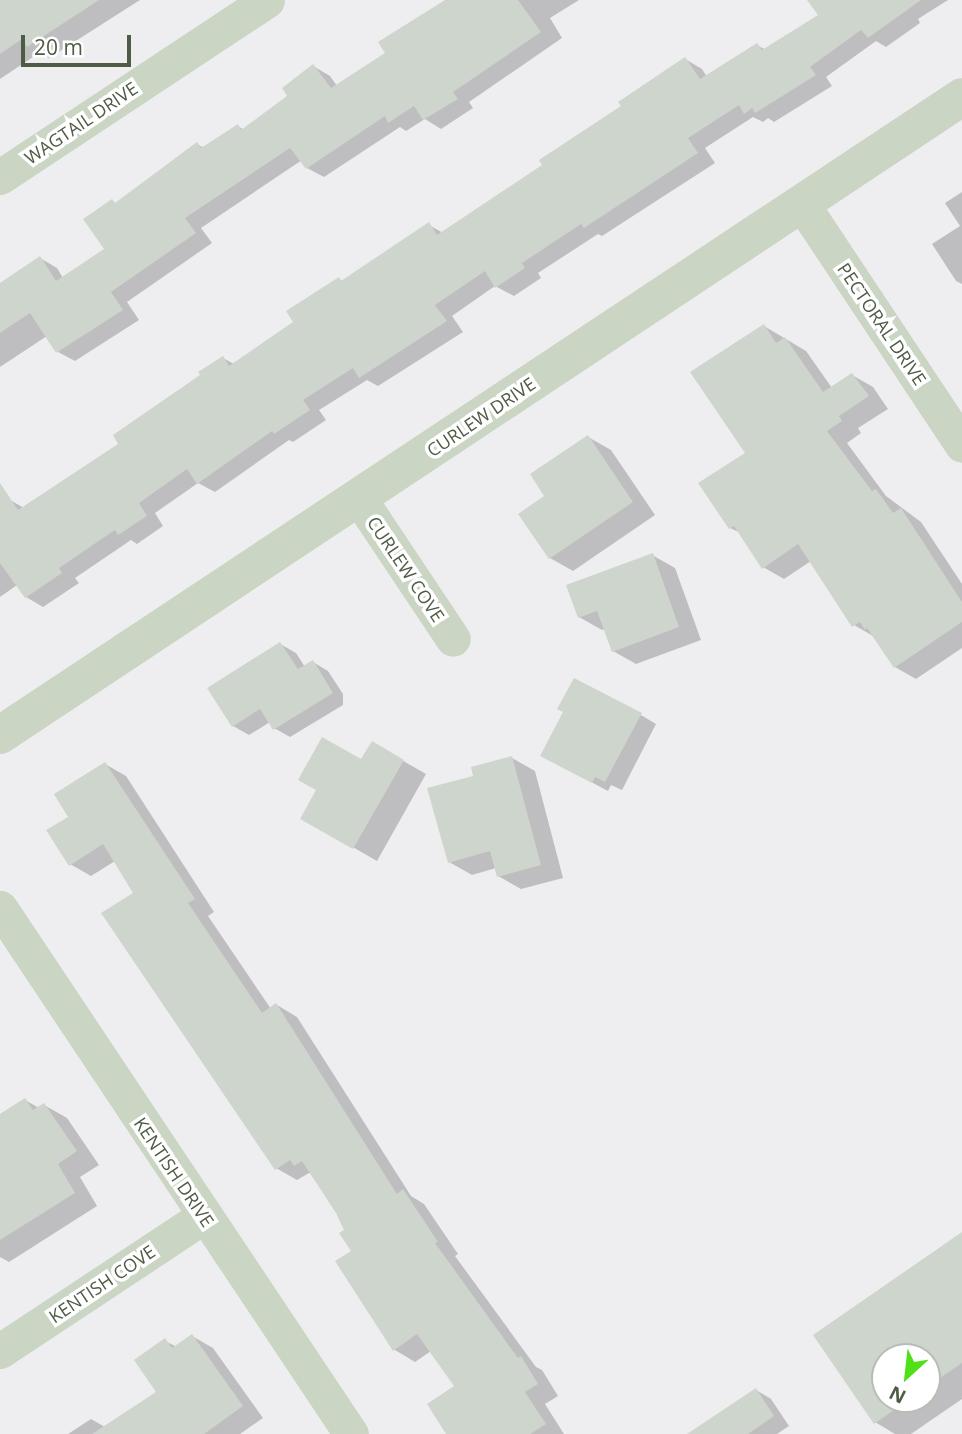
<!DOCTYPE html>
<style>
body{margin:0}
#map{position:relative;width:962px;height:1434px;overflow:hidden;background:#eeedf0;font-family:"Open Sans",sans-serif}
div>[style]{position:absolute}
.shadow>*{inset:0;background:#0003}
.building>*{inset:0;background:#ced5cc}
.minor>*{height:35px;margin:-17.5px;padding:0 17.5px;transform-origin:17.5px;border-radius:17.5px;background:#cad5c3}
.tertiary>*{height:38px;margin:-19px;padding:0 19px;transform-origin:19px;border-radius:19px;background:#cad5c3}
span{translate:-50% -50%;white-space:nowrap;text-align:center;line-height:1.15;-webkit-text-stroke:7px #fff;paint-order:stroke}
.street-label{font-size:18px;color:#4e5b45}
.north{position:absolute;left:871px;top:1343px;width:70px;height:70px;box-sizing:border-box;background:#fff;border:2px solid #b8bdb5;border-radius:50%;rotate:207deg;font-size:19px;font-weight:700;line-height:28px;text-align:center;color:#4e5b45}
.north::after{content:'';display:block;margin:auto;width:24px;height:32px;background:#50e017;clip-path:polygon(50% 0,100% 100%,50% 72%,0 100%)}
.scale{position:absolute;left:21px;top:35px;width:110px;height:32px;box-sizing:border-box;border:4px solid #4e5b45;border-top:0;padding-left:9px;font-size:21px;line-height:24px;white-space:nowrap;color:#4e5b45;-webkit-text-stroke:5px #fff;paint-order:stroke}
</style>
<div id="map">
<div class="shadow">
<div style="clip-path:polygon(0 0,140px 0,49px 58px,39px 53px,0 79px)"></div>
<div style="clip-path:polygon(448px 0,579px 0,550px 18px,562px 38px,469px 102px,473px 108px,441px 129px,425px 119px,406px 131px,400px 127px,324px 177px,307px 168px,302px 160px,201px 228px,212px 243px,127px 302px,139px 320px,75px 361px,58px 352px,47px 336px,0 367px,0 285px,40px 258px,57px 268px,63px 278px,107px 249px,112px 201px,117px 204px,197px 144px,204px 148px,238px 126px,244px 130px,290px 96px,313px 66px,330px 76px,337px 86px,387px 54px)"></div>
<div style="clip-path:polygon(809px 0,948px 0,918px 19px,920px 23px,886px 47px,876px 41px,826px 77px,832px 86px,774px 122px,768px 118px,763px 122px,753px 117px,705px 148px,715px 163px,602px 236px,598px 234px,538px 273px,541px 278px,514px 296px,495px 286px,452px 316px,463px 332px,378px 386px,367px 380px,319px 410px,326px 420px,293px 442px,289px 440px,215px 492px,198px 483px,155px 513px,163px 526px,137px 544px,131px 540px,75px 578px,79px 583px,43px 607px,26px 597px,17px 585px,0 597px,0 507px,10px 500px,24px 508px,121px 444px,223px 358px,234px 364px,296px 323px,339px 279px,343px 281px,429px 225px,443px 233px,545px 165px,685px 59px,702px 69px,707px 77px,757px 45px,766px 50px,820px 16px)"></div>
<div style="clip-path:polygon(962px 192px,962px 284px,956px 281px,932px 244px,960px 226px,945px 203px)"></div>
<div style="clip-path:polygon(764px 326px,806px 351px,832px 388px,852px 375px,873px 387px,888px 409px,858px 428px,861px 433px,847px 443px,886px 496px,921px 522px,962px 584px,962px 648px,916px 679px,895px 667px,873px 636px,854px 625px,811px 561px,784px 579px,763px 567px,741px 533px,730px 528px,747px 454px)"></div>
<div style="clip-path:polygon(588px 437px,611px 450px,655px 515px,573px 571px,550px 558px,547px 497px)"></div>
<div style="clip-path:polygon(652px 555px,675px 568px,701px 640px,636px 664px,613px 651px,605px 629px,602px 630px,579px 617px)"></div>
<div style="clip-path:polygon(280px 644px,296px 653px,305px 667px,313px 662px,328px 671px,343px 694px,343px 705px,290px 737px,274px 728px,270px 722px,249px 735px,233px 726px)"></div>
<div style="clip-path:polygon(641px 715px,656px 724px,622px 790px,611px 785px,608px 791px,557px 764px)"></div>
<div style="clip-path:polygon(372px 743px,426px 774px,377px 861px,302px 818px,362px 761px)"></div>
<div style="clip-path:polygon(512px 758px,535px 771px,563px 878px,521px 889px,498px 876px,496px 868px,472px 875px,449px 862px,475px 777px)"></div>
<div style="clip-path:polygon(105px 764px,126px 776px,214px 912px,208px 916px,271px 1009px,277px 1005px,297px 1017px,411px 1196px,424px 1204px,458px 1254px,455px 1256px,536px 1367px,542px 1370px,558px 1396px,545px 1404px,564px 1434px,448px 1434px,457px 1386px,431px 1351px,415px 1362px,395px 1350px,337px 1212px,313px 1175px,309px 1173px,297px 1180px,276px 1168px,135px 894px,115px 861px,91px 876px,70px 864px,70px 817px)"></div>
<div style="clip-path:polygon(25px 1100px,39px 1108px,44px 1105px,67px 1118px,99px 1165px,80px 1177px,97px 1206px,9px 1262px,0 1257px,0 1116px)"></div>
<div style="clip-path:polygon(evenodd,962px 1234px,962px 1399px,911px 1434px,895px 1434px,875px 1422px,815px 1336px,962px 1234px,885px 1357px,927px 1357px,927px 1399px,885px 1399px,885px 1357px)"></div>
<div style="clip-path:polygon(192px 1336px,213px 1348px,263px 1418px,240px 1434px,68px 1434px,91px 1419px,105px 1427px,158px 1392px,165px 1341px,177px 1347px)"></div>
<div style="clip-path:polygon(756px 1390px,771px 1399px,789px 1426px,777px 1434px,724px 1434px)"></div>
</div>
<div class="building">
<div style="clip-path:polygon(0 0,99px 0,27px 47px,22px 39px,0 54px)"></div>
<div style="clip-path:polygon(445px 0,518px 0,541px 32px,453px 92px,458px 99px,423px 120px,414px 106px,388px 123px,385px 116px,306px 169px,290px 148px,185px 218px,196px 233px,111px 292px,123px 310px,56px 353px,30px 313px,0 333px,0 283px,40px 256px,56px 281px,104px 249px,83px 219px,112px 199px,115px 203px,197px 142px,201px 148px,238px 124px,241px 130px,287px 96px,282px 88px,313px 64px,331px 88px,385px 53px,378px 42px)"></div>
<div style="clip-path:polygon(807px 0,921px 0,868px 38px,861px 30px,810px 67px,816px 75px,755px 113px,752px 108px,744px 114px,739px 105px,688px 138px,698px 153px,584px 228px,581px 224px,522px 263px,525px 268px,495px 288px,485px 271px,435px 305px,447px 321px,359px 378px,353px 368px,303px 400px,310px 410px,274px 434px,272px 431px,197px 484px,187px 469px,139px 503px,147px 516px,118px 535px,115px 530px,59px 568px,62px 573px,25px 598px,0 563px,0 483px,18px 510px,118px 444px,113px 435px,200px 375px,198px 372px,223px 356px,229px 366px,293px 322px,286px 311px,339px 277px,341px 281px,429px 222px,437px 235px,542px 165px,539px 160px,621px 106px,618px 102px,685px 57px,700px 79px,757px 43px,762px 50px,818px 15px)"></div>
<div style="clip-path:polygon(764px 324px,776px 343px,785px 337px,823px 392px,852px 373px,869px 396px,839px 416px,842px 421px,827px 431px,872px 491px,876px 489px,893px 513px,901px 508px,962px 602px,962px 622px,894px 668px,867px 628px,865px 630px,860px 622px,852px 627px,798px 544px,762px 569px,734px 526px,729px 529px,698px 483px,745px 453px,690px 372px)"></div>
<div style="clip-path:polygon(588px 435px,633px 502px,549px 559px,518px 514px,544px 496px,530px 474px)"></div>
<div style="clip-path:polygon(653px 553px,679px 627px,612px 652px,597px 611px,578px 618px,566px 585px)"></div>
<div style="clip-path:polygon(280px 642px,298px 669px,313px 660px,333px 693px,273px 730px,260px 709px,232px 727px,207px 688px)"></div>
<div style="clip-path:polygon(574px 678px,642px 713px,605px 782px,595px 777px,592px 783px,540px 756px,563px 712px,557px 709px)"></div>
<div style="clip-path:polygon(322px 737px,361px 759px,372px 741px,404px 760px,353px 849px,300px 819px,316px 790px,298px 780px)"></div>
<div style="clip-path:polygon(512px 756px,541px 865px,497px 877px,490px 851px,448px 863px,427px 788px,473px 776px,471px 767px)"></div>
<div style="clip-path:polygon(105px 762px,195px 899px,188px 903px,262px 1013px,276px 1003px,397px 1194px,403px 1189px,438px 1242px,435px 1243px,518px 1358px,521px 1356px,538px 1384px,525px 1392px,546px 1424px,530px 1434px,446px 1434px,427px 1404px,454px 1386px,417px 1334px,393px 1351px,335px 1261px,351px 1251px,339px 1233px,344px 1230px,336px 1213px,302px 1161px,294px 1166px,290px 1160px,275px 1170px,101px 913px,133px 893px,103px 844px,69px 866px,46px 830px,68px 817px,54px 794px)"></div>
<div style="clip-path:polygon(25px 1098px,33px 1110px,44px 1103px,77px 1151px,58px 1164px,75px 1193px,0 1240px,0 1114px)"></div>
<div style="clip-path:polygon(962px 1232px,962px 1363px,927px 1387px,927px 1357px,885px 1357px,885px 1399px,910px 1399px,874px 1424px,813px 1335px)"></div>
<div style="clip-path:polygon(192px 1334px,243px 1406px,204px 1434px,92px 1434px,156px 1392px,134px 1360px,165px 1338px,172px 1348px)"></div>
<div style="clip-path:polygon(756px 1388px,774px 1416px,748px 1434px,687px 1434px)"></div>
</div>
<div class="minor">
<div style="left:0;top:177px;width:320px;rotate:-33.5deg"></div>
<div style="left:802px;top:204px;width:289px;rotate:56.4deg"></div>
<div style="left:359px;top:498px;width:169px;rotate:56.3deg"></div>
<div style="left:0;top:908px;width:632px;rotate:56.28deg"></div>
<div style="left:0;top:1351px;width:245px;rotate:-33.5deg"></div>
</div>
<div class="tertiary">
<div style="left:0;top:735px;width:1154px;rotate:-33.55deg"></div>
</div>
<div class="street-label">
<span style="left:81px;top:123px;rotate:-34deg">WAGTAIL DRIVE</span>
<span style="left:882px;top:324px;rotate:56deg">PECTORAL DRIVE</span>
<span style="left:481px;top:417px;rotate:-34deg">CURLEW DRIVE</span>
<span style="left:406px;top:569px;rotate:56deg">CURLEW COVE</span>
<span style="left:174px;top:1172px;rotate:56deg">KENTISH DRIVE</span>
<span style="left:102px;top:1284px;rotate:-34deg">KENTISH COVE</span>
</div>
<div class="north">N</div>
<div class="scale">20 m</div>
</div>
